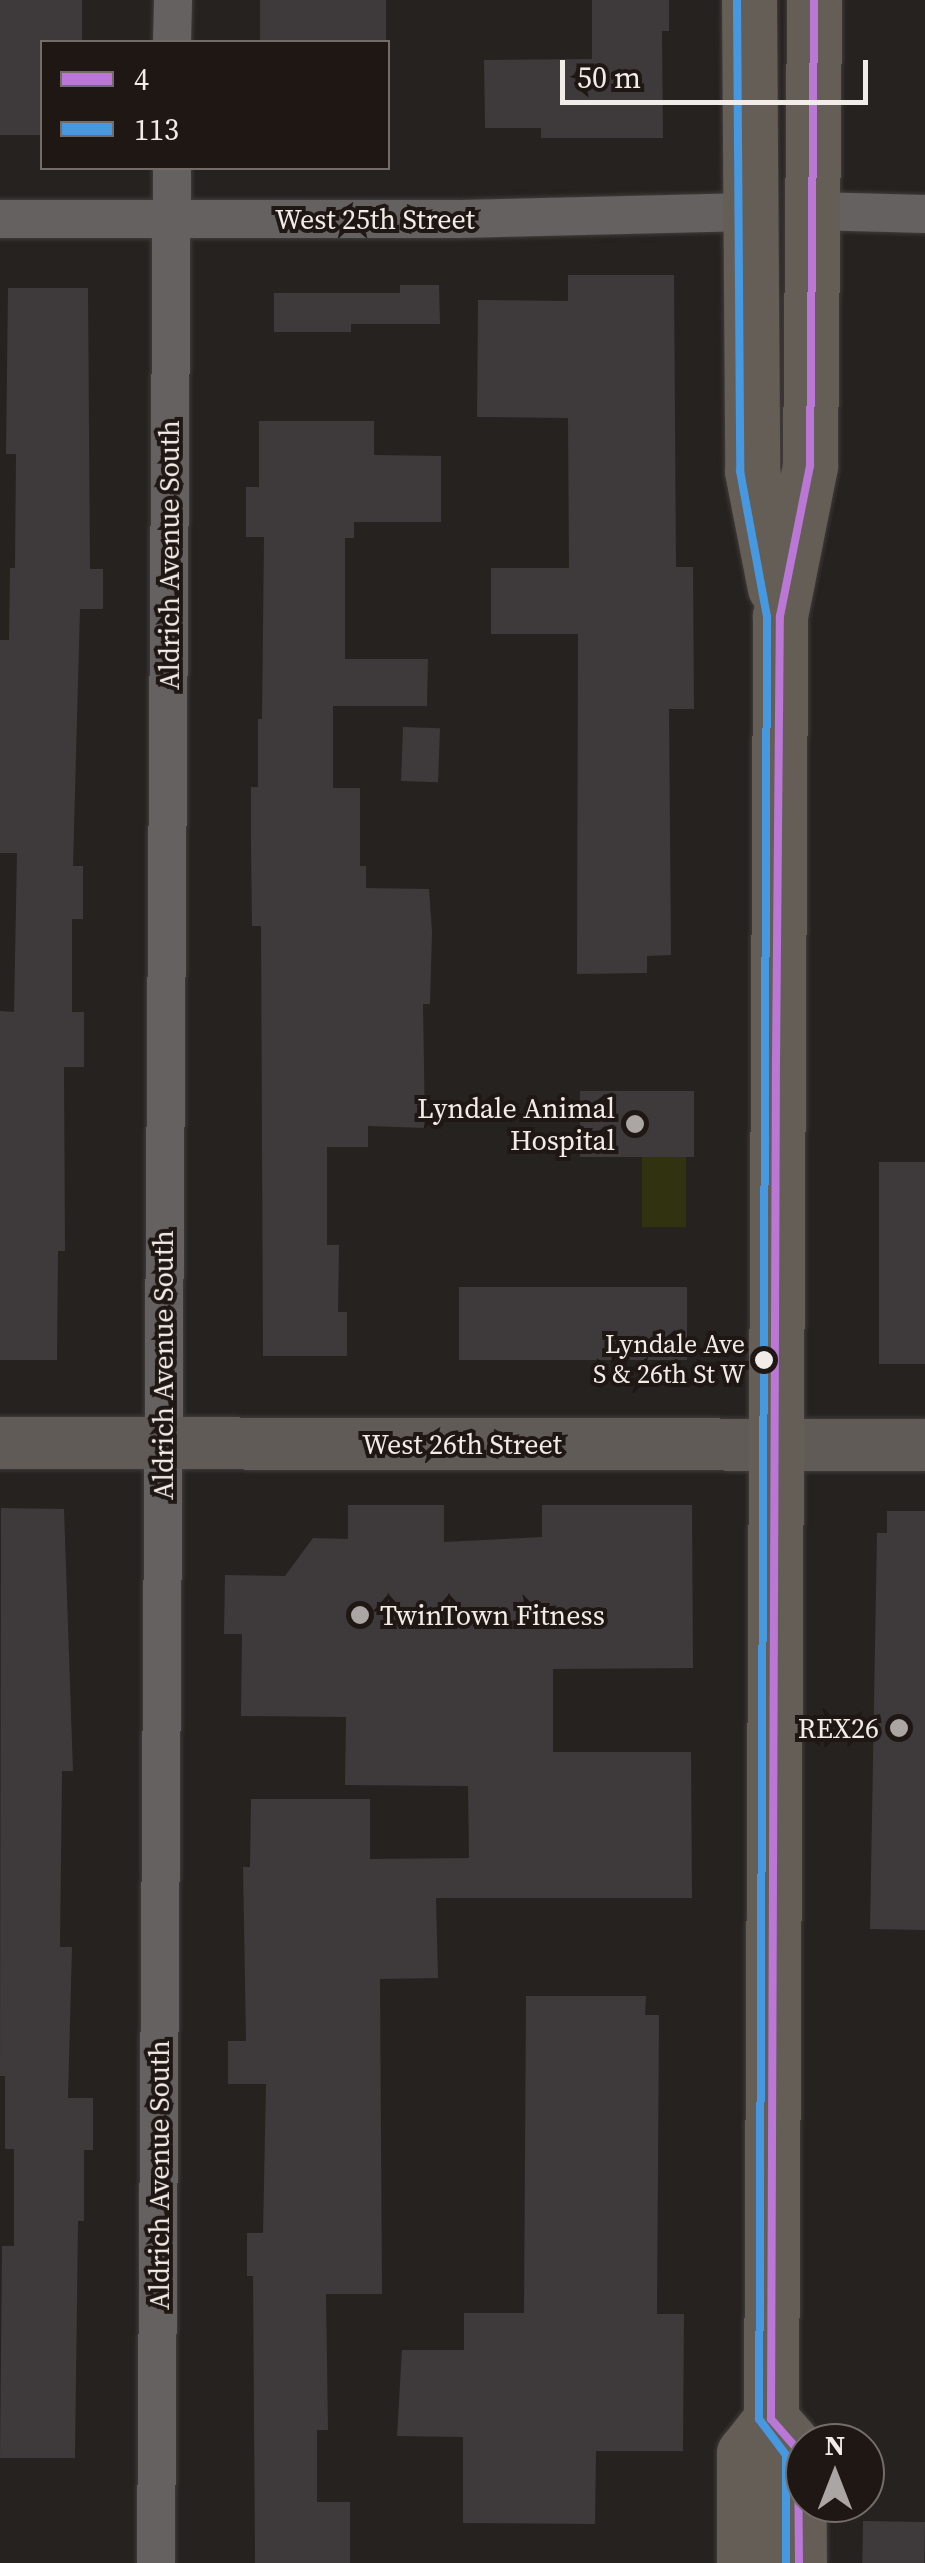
<!DOCTYPE html>
<style>
body{margin:0}
#map{position:relative;width:925px;height:2563px;overflow:hidden;background:#262220;font-family:"Source Serif 4",serif}
div>[style]{position:absolute}
.green>*{inset:0;background:#303210;transform-origin:0 0}
.building>*{inset:0;background:#3e3a3b;transform-origin:0 0}
.roads{filter:drop-shadow(0 0 2px #403c3a) drop-shadow(0 0 2px #403c3a)}
.street>*{height:38px;margin:-19px;padding:0 19px;transform-origin:19px;border-radius:19px;background:#646160}
.secondary>*{height:52px;margin:-26px;padding:0 26px;transform-origin:26px;border-radius:26px;background:#605b57}
.primary>*{height:55px;margin:-27.5px;padding:0 27.5px;transform-origin:27.5px;border-radius:27.5px;background:#645e57}
.bus-1>*{height:8px;margin:-4px;padding:0 4px;transform-origin:4px;border-radius:4px;background:#ba77d6}
.bus-2>*{height:8px;margin:-4px;padding:0 4px;transform-origin:4px;border-radius:4px;background:#4699e1}
.dots>*{width:28px;height:28px;translate:-50% -50%;box-sizing:border-box;border:5px solid #1f1714;border-radius:50%}
span{translate:-50% -50%;white-space:nowrap;text-align:center;line-height:1.15;-webkit-text-stroke:8px #1f1714;paint-order:stroke}
.bus-label{font-size:26px;color:#f2ece9}
.right{translate:-100% -50%;text-align:right}
.street-label{font-size:28px;color:#f2ece9}
.poi-label{font-size:28px;color:#f2ece9}
.left{translate:0 -50%;text-align:left}
.legend{position:absolute;left:40px;top:40px;width:350px;height:130px;box-sizing:border-box;background:#1f1714;border:2px solid #736c69;margin:0;padding:12px 18px;list-style:none;font-size:30px;color:#f2ece9}
.legend li{display:flex;align-items:center;gap:20px;height:50px}
.legend b{width:50px;border:2px solid #736c69}
.north{position:absolute;left:785px;top:2423px;width:100px;height:100px;box-sizing:border-box;background:#1f1714;border:2px solid #736c69;border-radius:50%;rotate:0deg;font-size:28px;font-weight:700;line-height:40px;text-align:center;color:#f2ece9}
.north::after{content:'';display:block;margin:auto;width:35px;height:45px;background:#aba5a3;clip-path:polygon(50% 0,100% 100%,50% 72%,0 100%)}
.scale{position:absolute;left:560px;top:60px;width:308px;height:45px;box-sizing:border-box;border:5px solid #f2ece9;border-top:0;padding-left:12px;font-size:30px;line-height:35px;white-space:nowrap;color:#f2ece9;-webkit-text-stroke:8px #1f1714;paint-order:stroke}
</style>
<div id="map">
<div class="green">
<div style="left:642px;top:1157px;width:44px;height:70px"></div>
</div>
<div class="building">
<div style="clip-path:polygon(0 0,82px 0,82px 42px,42px 42px,42px 135px,0 135px)"></div>
<div style="left:260px;top:0;width:126px;height:42px"></div>
<div style="clip-path:polygon(592px 0,669px 0,669px 31px,662px 31px,663px 138px,541px 138px,541px 128px,485px 128px,484px 60px,592px 59px)"></div>
<div style="clip-path:polygon(568px 275px,674px 275px,676px 567px,693px 567px,694px 709px,669px 709px,671px 955px,647px 956px,647px 973px,577px 974px,578px 634px,491px 634px,491px 568px,569px 568px,568px 418px,477px 417px,478px 300px,568px 301px)"></div>
<div style="clip-path:polygon(400px 285px,439px 285px,440px 324px,351px 324px,351px 332px,274px 332px,274px 293px,400px 293px)"></div>
<div style="clip-path:polygon(8px 288px,88px 288px,90px 569px,103px 569px,103px 609px,80px 609px,73px 866px,83px 866px,83px 919px,72px 919px,72px 1012px,84px 1012px,84px 1067px,64px 1067px,65px 1251px,58px 1251px,57px 1360px,0 1360px,0 1011px,14px 1012px,17px 853px,0 853px,0 640px,9px 640px,10px 568px,15px 568px,16px 454px,6px 454px)"></div>
<div style="clip-path:polygon(259px 421px,374px 421px,374px 455px,441px 456px,441px 522px,354px 522px,354px 538px,345px 538px,345px 659px,428px 659px,427px 706px,333px 706px,333px 788px,360px 788px,360px 866px,366px 866px,366px 888px,429px 889px,432px 932px,430px 1004px,423px 1004px,425px 1128px,368px 1126px,368px 1147px,327px 1147px,327px 1245px,339px 1245px,338px 1312px,347px 1312px,347px 1356px,263px 1356px,261px 926px,252px 926px,251px 842px,251px 787px,258px 787px,258px 719px,262px 719px,264px 537px,246px 537px,246px 487px,259px 487px)"></div>
<div style="left:403px;top:727px;width:37px;height:54px;rotate:2deg"></div>
<div style="left:580px;top:1091px;width:114px;height:66px"></div>
<div style="left:879px;top:1162px;width:46px;height:202px"></div>
<div style="left:459px;top:1287px;width:228px;height:73px"></div>
<div style="clip-path:polygon(348px 1505px,444px 1505px,444px 1542px,542px 1537px,542px 1505px,692px 1505px,693px 1668px,553px 1669px,553px 1752px,691px 1752px,692px 1898px,436px 1898px,438px 1978px,380px 1979px,382px 2294px,326px 2294px,328px 2430px,317px 2430px,317px 2502px,350px 2502px,350px 2563px,255px 2563px,253px 2276px,247px 2276px,247px 2233px,263px 2233px,266px 2084px,228px 2084px,228px 2041px,246px 2041px,243px 1867px,250px 1867px,251px 1799px,370px 1799px,370px 1859px,469px 1858px,468px 1786px,345px 1785px,346px 1717px,241px 1716px,242px 1634px,224px 1634px,225px 1575px,285px 1576px,313px 1538px,348px 1539px)"></div>
<div style="clip-path:polygon(1px 1508px,64px 1509px,73px 1771px,62px 1771px,60px 1947px,72px 1947px,68px 2098px,93px 2098px,93px 2150px,84px 2150px,84px 2221px,78px 2221px,75px 2458px,0 2458px,2px 2246px,14px 2246px,14px 2149px,5px 2149px,5px 2076px,0 2076px)"></div>
<div style="clip-path:polygon(887px 1511px,925px 1511px,925px 1930px,870px 1929px,877px 1533px,887px 1533px)"></div>
<div style="clip-path:polygon(526px 1996px,646px 1996px,645px 2015px,659px 2015px,657px 2314px,684px 2314px,683px 2451px,596px 2451px,595px 2524px,463px 2523px,463px 2437px,397px 2436px,402px 2350px,464px 2350px,464px 2313px,524px 2313px)"></div>
<div style="left:863px;top:2521px;width:62px;height:42px;rotate:1deg"></div>
</div>
<div class="roads">
<div class="street">
<div style="left:172px;top:42px;width:42px;rotate:-88.6deg"></div>
<div style="left:813px;top:211px;width:112px;rotate:1.5deg"></div>
<div style="left:0;top:219px;width:459px"></div>
<div style="left:459px;top:219px;width:291px;rotate:-1.4deg"></div>
<div style="left:156px;top:2563px;width:2395px;rotate:-89.62deg"></div>
</div>
<div class="secondary">
<div style="left:0;top:1443px;width:925px;rotate:0.12deg"></div>
</div>
<div class="primary">
<div style="left:749px;top:0;width:471px;rotate:89.6deg"></div>
<div style="left:752px;top:471px;width:119px;rotate:78.9deg"></div>
<div style="left:771px;top:2419px;width:41px;rotate:48.9deg"></div>
<div style="left:798px;top:2450px;width:113px;rotate:89.5deg"></div>
<div style="left:744px;top:2563px;width:110px;rotate:-90deg"></div>
<div style="left:744px;top:2453px;width:43px;rotate:-51.5deg"></div>
<div style="left:771px;top:2419px;width:1803px;rotate:-89.71deg"></div>
<div style="left:780px;top:616px;width:153px;rotate:-78.7deg"></div>
<div style="left:810px;top:466px;width:466px;rotate:-89.5deg"></div>
</div>
</div>
<div class="bus-1">
<div style="left:799px;top:2563px;width:113px;rotate:-90.5deg"></div>
<div style="left:798px;top:2450px;width:41px;rotate:-131.1deg"></div>
<div style="left:771px;top:2419px;width:1359px;rotate:-89.79deg"></div>
<div style="left:776px;top:1060px;width:444px;rotate:-89.5deg"></div>
<div style="left:780px;top:616px;width:153px;rotate:-78.7deg"></div>
<div style="left:810px;top:466px;width:466px;rotate:-89.5deg"></div>
</div>
<div class="bus-2">
<div style="left:737px;top:0;width:471px;rotate:89.6deg"></div>
<div style="left:740px;top:471px;width:148px;rotate:79.5deg"></div>
<div style="left:767px;top:617px;width:1802px;rotate:90.25deg"></div>
<div style="left:759px;top:2419px;width:45px;rotate:53.1deg"></div>
<div style="left:786px;top:2455px;width:108px;rotate:90deg"></div>
</div>
<div class="dots">
<div style="left:635px;top:1124px;background:#aba5a3"></div>
<div style="left:764px;top:1360px;background:#f2ece9"></div>
<div style="left:360px;top:1615px;background:#aba5a3"></div>
<div style="left:899px;top:1728px;background:#aba5a3"></div>
</div>
<div class="bus-label">
<span class="right" style="left:745px;top:1360px">Lyndale Ave<br>S &amp; 26th St W</span>
</div>
<div class="street-label">
<span style="left:375px;top:219px">West 25th Street</span>
<span style="left:169px;top:555px;rotate:-90deg">Aldrich Avenue South</span>
<span style="left:163px;top:1365px;rotate:-90deg">Aldrich Avenue South</span>
<span style="left:462px;top:1444px">West 26th Street</span>
<span style="left:159px;top:2175px;rotate:-90deg">Aldrich Avenue South</span>
</div>
<div class="poi-label">
<span class="right" style="left:615px;top:1124px">Lyndale Animal<br>Hospital</span>
<span class="left" style="left:380px;top:1615px">TwinTown Fitness</span>
<span class="right" style="left:879px;top:1728px">REX26</span>
</div>
<ul class="legend">
<li><b style="height:12px;background:#ba77d6"></b>4</li>
<li><b style="height:12px;background:#4699e1"></b>113</li>
</ul>
<div class="north">N</div>
<div class="scale">50 m</div>
</div>
